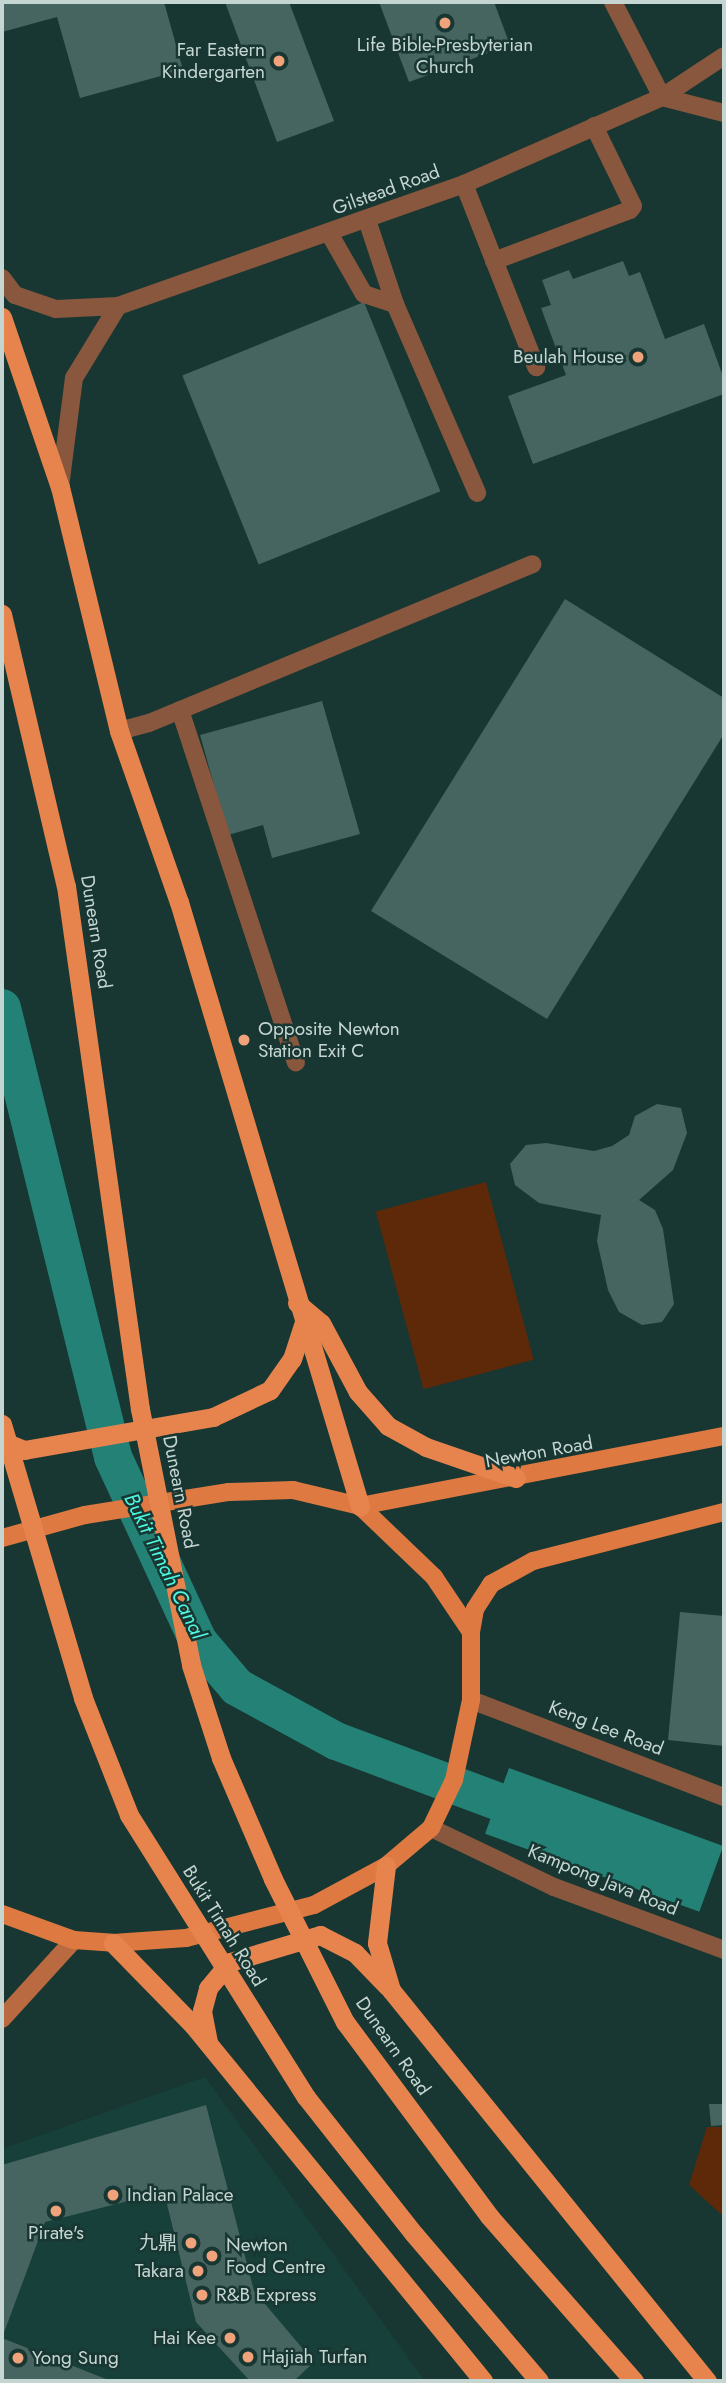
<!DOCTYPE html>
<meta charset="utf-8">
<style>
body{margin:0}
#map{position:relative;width:726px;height:2383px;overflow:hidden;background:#183632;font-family:Jost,"Noto Sans SC",sans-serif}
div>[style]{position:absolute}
.built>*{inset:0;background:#18403a}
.green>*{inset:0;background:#5e2908;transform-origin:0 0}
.water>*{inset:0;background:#238175;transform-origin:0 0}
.canal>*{height:38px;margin:-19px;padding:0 19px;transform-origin:19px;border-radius:19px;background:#238175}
.building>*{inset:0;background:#466560;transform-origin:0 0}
.service>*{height:18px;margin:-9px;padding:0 9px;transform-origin:9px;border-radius:9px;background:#88573d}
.minor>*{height:18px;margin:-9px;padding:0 9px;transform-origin:9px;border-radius:9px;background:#88573d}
.tertiary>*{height:18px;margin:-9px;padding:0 9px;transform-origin:9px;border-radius:9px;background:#88573d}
.secondary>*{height:18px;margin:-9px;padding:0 9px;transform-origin:9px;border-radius:9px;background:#b96a40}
.primary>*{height:18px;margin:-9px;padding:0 9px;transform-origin:9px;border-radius:9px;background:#de7941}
.trunk>*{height:19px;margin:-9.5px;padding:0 9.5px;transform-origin:9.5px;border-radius:9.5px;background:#e7844e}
.trunk-bridge>*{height:19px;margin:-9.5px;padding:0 9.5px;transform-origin:9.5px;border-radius:9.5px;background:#e7844e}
.dots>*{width:19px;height:19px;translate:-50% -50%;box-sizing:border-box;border:4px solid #183632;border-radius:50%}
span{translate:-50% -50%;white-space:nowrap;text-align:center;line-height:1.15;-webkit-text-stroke:5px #183632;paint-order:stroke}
.poi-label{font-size:19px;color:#c5d6d2}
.right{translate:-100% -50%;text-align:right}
.left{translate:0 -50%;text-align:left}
.street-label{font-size:19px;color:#c5d6d2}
.water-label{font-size:21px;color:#4cf5de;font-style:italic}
.frame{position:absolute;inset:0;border:4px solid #c5d6d2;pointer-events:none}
</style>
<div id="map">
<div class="built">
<div style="clip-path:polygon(205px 2077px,425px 2381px,2px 2381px,2px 2149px)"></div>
</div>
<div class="green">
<div style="left:486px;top:1182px;width:184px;height:114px;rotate:75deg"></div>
<div style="clip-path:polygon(707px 2127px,724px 2127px,724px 2217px,689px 2185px)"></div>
</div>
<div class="water">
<div style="left:509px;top:1768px;width:228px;height:70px;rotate:20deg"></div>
</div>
<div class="canal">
<div style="left:2px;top:1008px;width:463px;rotate:76.1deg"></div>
<div style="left:113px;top:1457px;width:203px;rotate:65.2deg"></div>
<div style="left:198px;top:1641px;width:60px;rotate:49.7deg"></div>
<div style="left:237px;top:1687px;width:113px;rotate:28.6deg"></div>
<div style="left:336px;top:1741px;width:223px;rotate:20.5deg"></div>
</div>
<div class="building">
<div style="clip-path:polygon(2px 2px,164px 2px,183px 70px,80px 98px,57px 17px,2px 32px)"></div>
<div style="clip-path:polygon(225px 2px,289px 2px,334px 121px,277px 142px)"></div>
<div style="clip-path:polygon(379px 2px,494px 2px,510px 45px,409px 82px)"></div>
<div style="clip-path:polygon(623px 261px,629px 276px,640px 272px,665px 339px,704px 324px,724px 379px,724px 394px,533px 464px,508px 396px,566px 375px,541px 308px,551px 305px,542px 280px,569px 270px,573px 279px)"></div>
<div style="left:364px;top:302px;width:204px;height:196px;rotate:68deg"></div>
<div style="clip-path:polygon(565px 599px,724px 698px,724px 734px,547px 1019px,371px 911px)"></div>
<div style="clip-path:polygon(322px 701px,360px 834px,272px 858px,263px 825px,228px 835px,200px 735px)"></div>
<div style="clip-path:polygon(657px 1104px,681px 1108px,687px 1133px,673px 1170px,639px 1200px,655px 1210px,663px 1229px,674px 1304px,662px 1322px,642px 1325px,619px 1312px,608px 1290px,597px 1241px,601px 1215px,539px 1203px,515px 1185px,510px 1164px,526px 1145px,546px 1143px,594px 1151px,612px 1146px,629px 1135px,635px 1116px)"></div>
<div style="clip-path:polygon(680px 1612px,724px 1616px,724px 1746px,668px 1740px)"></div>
<div style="clip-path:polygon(709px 2104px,724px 2104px,724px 2125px,711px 2126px)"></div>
<div style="clip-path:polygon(206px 2105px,254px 2291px,314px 2362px,294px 2381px,250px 2381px,196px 2322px,164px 2192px,45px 2222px,2px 2338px,111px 2381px,2px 2381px,2px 2165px)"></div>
</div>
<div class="service">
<div style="left:464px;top:184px;width:197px;rotate:68.5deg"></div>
<div style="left:367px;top:220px;width:89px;rotate:71.6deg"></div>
<div style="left:395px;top:304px;width:206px;rotate:66.5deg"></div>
<div style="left:329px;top:233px;width:70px;rotate:60.2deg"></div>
<div style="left:364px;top:294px;width:33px;rotate:18deg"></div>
<div style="left:494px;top:261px;width:145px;rotate:-20.6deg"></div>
<div style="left:630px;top:210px;width:5px;rotate:-53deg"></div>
<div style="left:633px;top:206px;width:89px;rotate:-116deg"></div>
<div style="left:180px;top:710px;width:371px;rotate:71.8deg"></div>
<div style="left:119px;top:731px;width:31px;rotate:-15deg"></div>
<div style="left:149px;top:723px;width:415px;rotate:-22.5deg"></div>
</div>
<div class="minor">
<div style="left:613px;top:2px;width:107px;rotate:62.7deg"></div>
<div style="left:662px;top:97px;width:64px;rotate:14.5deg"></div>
<div style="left:2px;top:278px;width:21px;rotate:53deg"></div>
<div style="left:15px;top:295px;width:43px;rotate:18.9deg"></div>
<div style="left:56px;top:309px;width:62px;rotate:-2.8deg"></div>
<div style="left:118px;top:306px;width:367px;rotate:-19.4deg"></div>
<div style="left:464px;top:184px;width:216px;rotate:-23.7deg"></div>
<div style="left:662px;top:97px;width:74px;rotate:-33.5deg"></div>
<div style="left:60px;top:487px;width:110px;rotate:-82.7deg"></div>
<div style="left:74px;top:378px;width:84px;rotate:-58.6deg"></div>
</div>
<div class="tertiary">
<div style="left:471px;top:1700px;width:271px;rotate:21deg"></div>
<div style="left:431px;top:1828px;width:136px;rotate:25.6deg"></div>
<div style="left:554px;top:1887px;width:181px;rotate:20.3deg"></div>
</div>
<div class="secondary">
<div style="left:2px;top:2019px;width:107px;rotate:-47.7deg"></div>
</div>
<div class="primary">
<div style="left:360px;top:1506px;width:371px;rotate:-10.9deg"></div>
<div style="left:2px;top:1538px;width:86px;rotate:-15.5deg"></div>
<div style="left:85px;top:1515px;width:146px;rotate:-9.1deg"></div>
<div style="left:229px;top:1492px;width:64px;rotate:-1.8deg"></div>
<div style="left:293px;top:1490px;width:69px;rotate:13.4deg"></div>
<div style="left:360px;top:1506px;width:103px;rotate:43.8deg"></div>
<div style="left:434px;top:1577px;width:66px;rotate:56.1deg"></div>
<div style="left:2px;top:1914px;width:77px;rotate:19.9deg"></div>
<div style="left:74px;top:1940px;width:39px;rotate:4deg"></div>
<div style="left:113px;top:1943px;width:73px;rotate:-3.9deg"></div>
<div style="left:186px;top:1938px;width:132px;rotate:-14.5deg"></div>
<div style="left:314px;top:1905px;width:82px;rotate:-28.4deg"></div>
<div style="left:386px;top:1866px;width:59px;rotate:-40.2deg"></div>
<div style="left:431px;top:1828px;width:53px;rotate:-64.4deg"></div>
<div style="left:454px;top:1780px;width:82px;rotate:-78deg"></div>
<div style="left:471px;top:1700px;width:68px;rotate:-90deg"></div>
<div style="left:471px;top:1632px;width:23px;rotate:-80deg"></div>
<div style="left:475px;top:1609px;width:30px;rotate:-57deg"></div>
<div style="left:491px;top:1584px;width:48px;rotate:-28.7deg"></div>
<div style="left:533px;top:1561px;width:197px;rotate:-14.4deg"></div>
</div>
<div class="trunk">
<div style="left:2px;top:317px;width:180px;rotate:71.2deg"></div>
<div style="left:60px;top:487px;width:251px;rotate:76.4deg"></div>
<div style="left:119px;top:731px;width:181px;rotate:70.7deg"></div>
<div style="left:179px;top:902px;width:631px;rotate:73.32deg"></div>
<div style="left:2px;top:614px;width:279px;rotate:76.8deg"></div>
<div style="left:66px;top:886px;width:528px;rotate:81.95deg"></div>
<div style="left:297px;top:1303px;width:31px;rotate:40deg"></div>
<div style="left:321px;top:1323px;width:78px;rotate:61.8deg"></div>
<div style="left:358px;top:1392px;width:45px;rotate:48.6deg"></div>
<div style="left:388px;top:1426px;width:43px;rotate:28.9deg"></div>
<div style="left:426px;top:1447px;width:95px;rotate:19deg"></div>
<div style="left:2px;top:1441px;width:24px;rotate:22deg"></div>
<div style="left:24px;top:1450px;width:192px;rotate:-9.9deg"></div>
<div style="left:213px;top:1417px;width:63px;rotate:-25.3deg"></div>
<div style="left:270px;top:1390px;width:38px;rotate:-55deg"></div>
<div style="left:292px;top:1359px;width:36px;rotate:-72deg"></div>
<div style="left:386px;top:1866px;width:78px;rotate:96.7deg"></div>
<div style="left:377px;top:1943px;width:49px;rotate:73.4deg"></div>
<div style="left:391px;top:1990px;width:503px;rotate:51.06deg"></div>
<div style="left:113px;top:1943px;width:115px;rotate:45.7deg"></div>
<div style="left:193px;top:2025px;width:459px;rotate:50.8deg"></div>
<div style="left:208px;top:2042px;width:32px;rotate:-101deg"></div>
<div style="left:202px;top:2011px;width:24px;rotate:-75deg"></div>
<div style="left:208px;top:1988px;width:34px;rotate:-50deg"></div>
<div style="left:230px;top:1962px;width:94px;rotate:-16.7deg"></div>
<div style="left:320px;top:1935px;width:39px;rotate:27deg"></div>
<div style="left:355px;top:1953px;width:47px;rotate:45.9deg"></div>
</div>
<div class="trunk-bridge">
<div style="left:140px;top:1409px;width:261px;rotate:78.7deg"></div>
<div style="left:191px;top:1665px;width:98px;rotate:72.1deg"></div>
<div style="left:221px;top:1758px;width:132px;rotate:66.7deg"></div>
<div style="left:273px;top:1879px;width:160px;rotate:63.3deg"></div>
<div style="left:345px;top:2022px;width:242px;rotate:53.4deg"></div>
<div style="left:489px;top:2216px;width:220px;rotate:48.7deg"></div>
<div style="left:2px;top:1424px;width:286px;rotate:73.5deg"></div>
<div style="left:83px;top:1698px;width:126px;rotate:68.5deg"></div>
<div style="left:129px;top:1815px;width:333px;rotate:57.9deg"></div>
<div style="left:306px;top:2097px;width:174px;rotate:51.8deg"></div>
<div style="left:414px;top:2234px;width:193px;rotate:49.6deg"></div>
</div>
<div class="dots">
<div style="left:445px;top:23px;background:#f0a27a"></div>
<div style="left:279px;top:61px;background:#f0a27a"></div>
<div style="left:638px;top:357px;background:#f0a27a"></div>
<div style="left:244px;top:1040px;background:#f0a27a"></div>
<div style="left:113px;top:2195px;background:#f0a27a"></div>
<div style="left:56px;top:2211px;background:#f0a27a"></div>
<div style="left:191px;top:2243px;background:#f0a27a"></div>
<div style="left:212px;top:2256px;background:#f0a27a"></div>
<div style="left:198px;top:2271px;background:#f0a27a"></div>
<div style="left:202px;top:2295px;background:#f0a27a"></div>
<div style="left:230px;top:2338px;background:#f0a27a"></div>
<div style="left:248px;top:2357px;background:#f0a27a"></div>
<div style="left:18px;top:2358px;background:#f0a27a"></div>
</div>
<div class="poi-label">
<span style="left:445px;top:56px">Life Bible-Presbyterian<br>Church</span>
<span class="right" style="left:265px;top:61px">Far Eastern<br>Kindergarten</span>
<span class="right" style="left:624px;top:357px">Beulah House</span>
<span class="left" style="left:258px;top:1040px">Opposite Newton<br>Station Exit C</span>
<span class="left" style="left:127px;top:2195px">Indian Palace</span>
<span style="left:56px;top:2233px">Pirate's</span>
<span class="right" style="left:177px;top:2243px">九鼎</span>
<span class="left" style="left:226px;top:2256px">Newton<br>Food Centre</span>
<span class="right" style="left:184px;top:2271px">Takara</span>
<span class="left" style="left:216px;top:2295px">R&amp;B Express</span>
<span class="right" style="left:216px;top:2338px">Hai Kee</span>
<span class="left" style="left:262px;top:2357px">Hajiah Turfan</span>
<span class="left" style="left:32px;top:2358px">Yong Sung</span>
</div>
<div class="street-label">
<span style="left:386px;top:190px;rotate:-20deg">Gilstead Road</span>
<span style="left:96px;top:932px;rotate:81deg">Dunearn Road</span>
<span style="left:539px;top:1452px;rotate:-10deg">Newton Road</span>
<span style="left:180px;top:1492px;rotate:79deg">Dunearn Road</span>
<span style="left:606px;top:1728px;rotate:21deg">Keng Lee Road</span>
<span style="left:603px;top:1880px;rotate:22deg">Kampong Java Road</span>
<span style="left:224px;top:1926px;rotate:58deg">Bukit Timah Road</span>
<span style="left:393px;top:2046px;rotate:55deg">Dunearn Road</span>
</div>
<div class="water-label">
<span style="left:165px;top:1566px;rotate:64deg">Bukit Timah Canal</span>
</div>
<div class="frame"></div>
</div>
